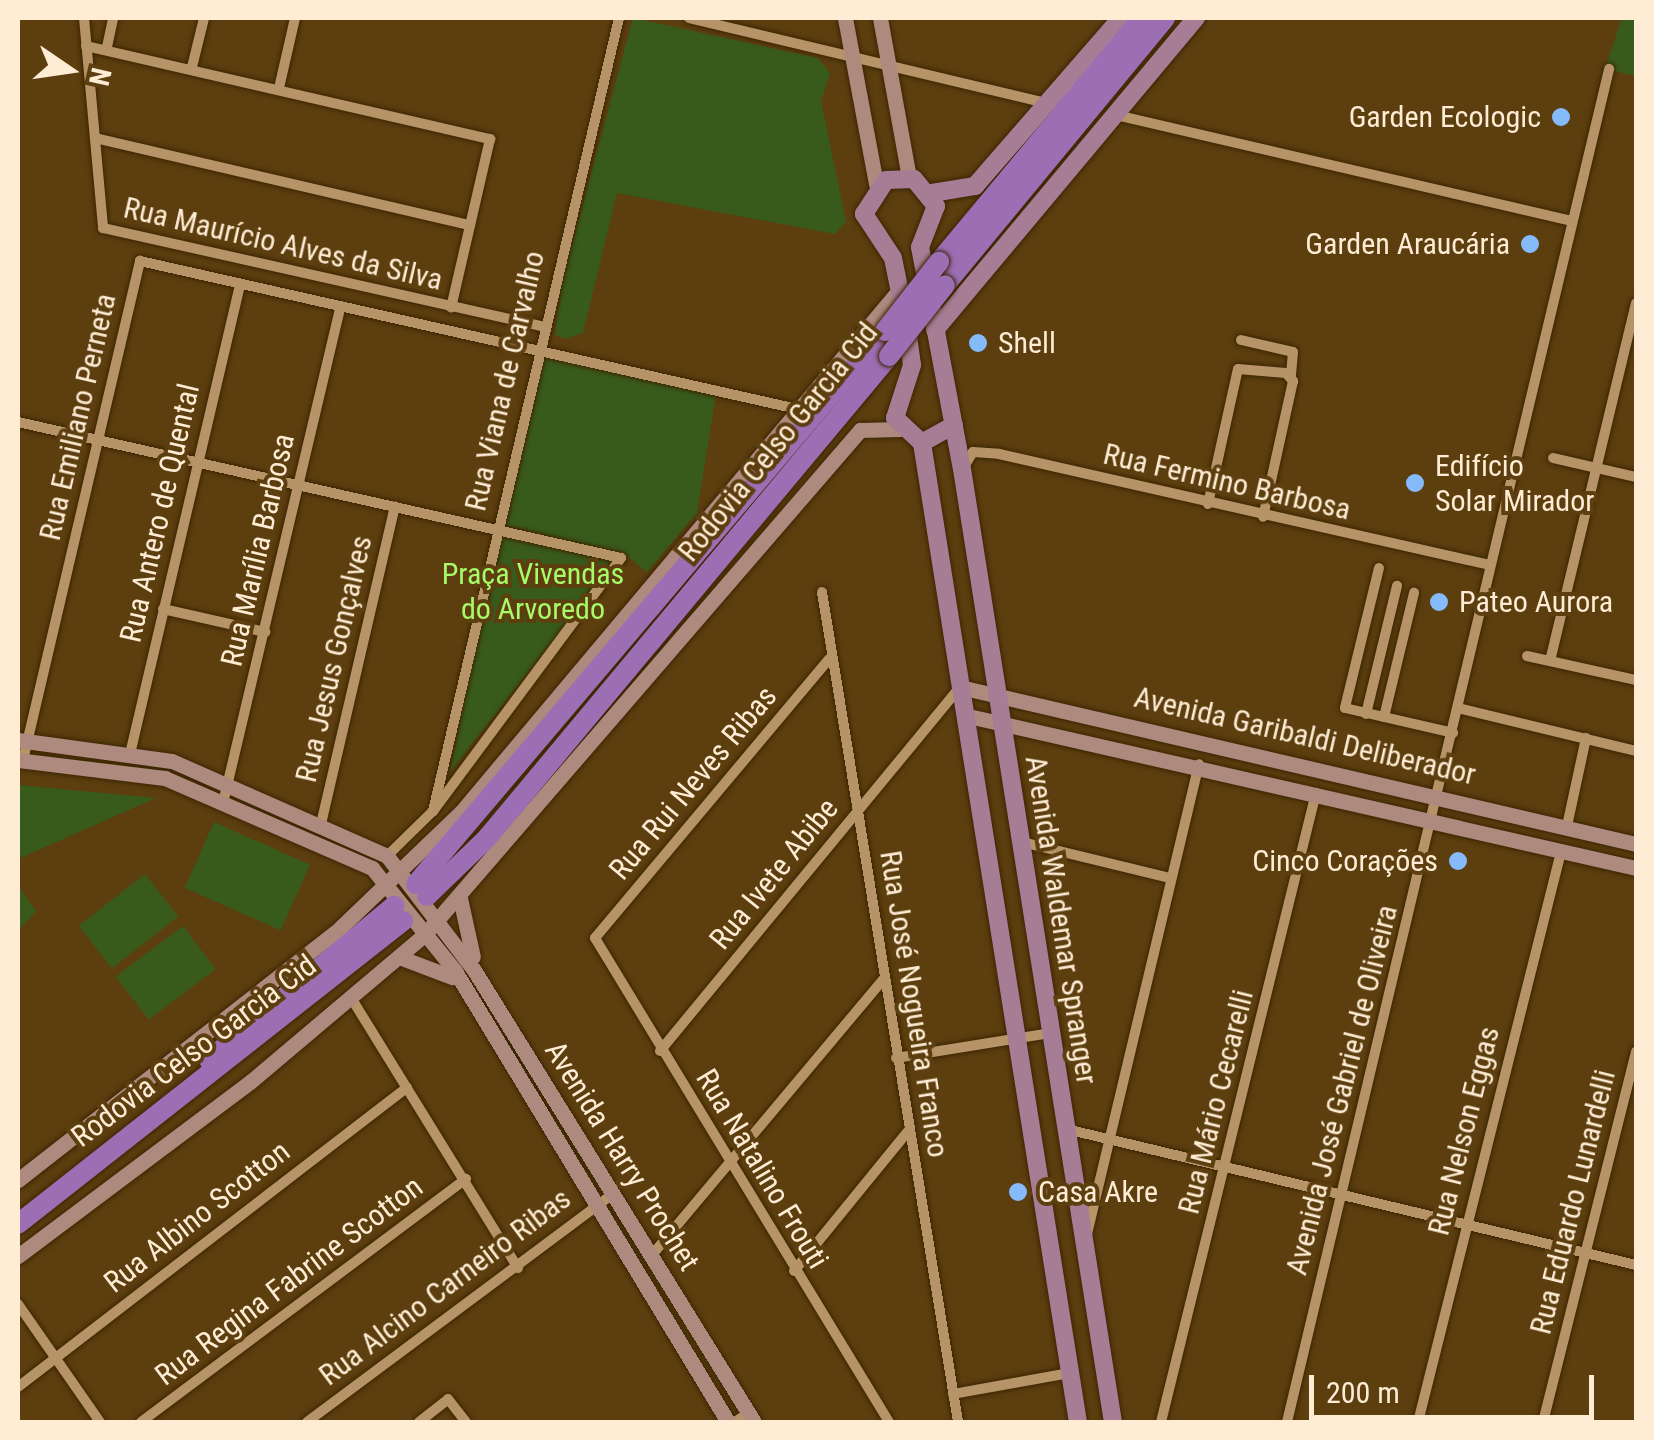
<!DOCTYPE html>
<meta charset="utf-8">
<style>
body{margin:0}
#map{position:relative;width:1654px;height:1440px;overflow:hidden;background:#5c3e0f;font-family:"Roboto Condensed",sans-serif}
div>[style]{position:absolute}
.green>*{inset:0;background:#385b1b;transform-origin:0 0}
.roads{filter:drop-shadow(0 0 2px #3c2602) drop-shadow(0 0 2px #3c2602)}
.street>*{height:10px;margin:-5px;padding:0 5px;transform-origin:5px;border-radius:5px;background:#b69467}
.secondary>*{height:15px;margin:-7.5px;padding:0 7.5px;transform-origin:7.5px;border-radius:7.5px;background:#ae897e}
.primary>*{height:18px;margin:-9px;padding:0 9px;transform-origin:9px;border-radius:9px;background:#a67d95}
.highway>*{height:20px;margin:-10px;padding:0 10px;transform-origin:10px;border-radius:10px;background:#9c6eb4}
.bridges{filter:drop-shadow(0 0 2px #3c2602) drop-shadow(0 0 2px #3c2602)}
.highway-bridge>*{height:20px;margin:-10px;padding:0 10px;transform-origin:10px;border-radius:10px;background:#9c6eb4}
.dots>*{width:28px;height:28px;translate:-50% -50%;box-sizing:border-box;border:5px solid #5c3e0f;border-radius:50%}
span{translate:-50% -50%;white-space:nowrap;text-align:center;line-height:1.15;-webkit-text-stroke:8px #5c3e0f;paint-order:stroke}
.poi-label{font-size:30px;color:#feecd5}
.right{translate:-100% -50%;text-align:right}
.left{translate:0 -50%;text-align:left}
.street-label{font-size:30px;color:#feecd5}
.park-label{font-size:30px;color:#a9fa69}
.frame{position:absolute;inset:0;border:20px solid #feecd5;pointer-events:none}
.north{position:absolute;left:20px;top:20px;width:100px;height:100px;-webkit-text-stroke:8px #5c3e0f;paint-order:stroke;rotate:103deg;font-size:28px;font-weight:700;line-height:40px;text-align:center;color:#feecd5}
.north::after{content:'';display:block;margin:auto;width:35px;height:45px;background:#feecd5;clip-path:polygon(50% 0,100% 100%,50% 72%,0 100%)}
.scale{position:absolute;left:1309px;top:1375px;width:285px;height:45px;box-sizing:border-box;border:5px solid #feecd5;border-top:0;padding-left:12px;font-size:30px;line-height:35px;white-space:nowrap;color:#feecd5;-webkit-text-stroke:8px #5c3e0f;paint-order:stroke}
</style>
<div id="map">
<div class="green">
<div style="clip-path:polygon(633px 18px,818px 58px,830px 73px,821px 101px,846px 222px,835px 234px,617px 193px,583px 333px,565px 339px,555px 334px,562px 282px)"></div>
<div style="clip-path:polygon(1622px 18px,1636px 18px,1636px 76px,1605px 69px)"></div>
<div style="clip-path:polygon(541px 352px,716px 394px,697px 513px,647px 572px,626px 555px,501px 524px)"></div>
<div style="clip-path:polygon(498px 535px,614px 562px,450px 772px)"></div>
<div style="clip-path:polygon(18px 785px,156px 798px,18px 859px)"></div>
<div style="left:214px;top:822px;width:105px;height:72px;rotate:24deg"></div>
<div style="left:145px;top:874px;width:54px;height:84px;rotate:52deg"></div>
<div style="clip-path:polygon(18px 886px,36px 911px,18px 931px)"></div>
<div style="left:183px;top:926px;width:54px;height:84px;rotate:53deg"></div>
</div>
<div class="roads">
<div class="street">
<div style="left:84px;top:18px;width:211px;rotate:84.8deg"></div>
<div style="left:103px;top:228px;width:450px;rotate:12.6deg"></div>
<div style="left:689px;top:18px;width:368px;rotate:13.4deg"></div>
<div style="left:86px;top:46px;width:415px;rotate:13deg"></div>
<div style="left:490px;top:139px;width:173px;rotate:103deg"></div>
<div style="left:107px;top:47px;width:30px;rotate:-78deg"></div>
<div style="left:192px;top:67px;width:50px;rotate:-76.2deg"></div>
<div style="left:279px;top:88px;width:72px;rotate:-77.1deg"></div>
<div style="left:1116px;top:115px;width:467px;rotate:13.1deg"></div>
<div style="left:95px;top:138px;width:385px;rotate:13.1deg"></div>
<div style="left:1241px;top:340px;width:53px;rotate:13deg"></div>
<div style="left:1293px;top:352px;width:25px;rotate:95deg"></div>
<div style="left:18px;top:422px;width:618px;rotate:12.71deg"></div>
<div style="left:621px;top:558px;width:315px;rotate:126.6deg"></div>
<div style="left:1553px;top:458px;width:85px;rotate:12.9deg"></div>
<div style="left:963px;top:468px;width:19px;rotate:-58deg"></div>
<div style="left:973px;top:452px;width:26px;rotate:4deg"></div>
<div style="left:999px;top:454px;width:503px;rotate:12.74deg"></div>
<div style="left:1208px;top:504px;width:138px;rotate:-77.5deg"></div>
<div style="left:1238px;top:369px;width:48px;rotate:4.8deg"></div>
<div style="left:1286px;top:373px;width:11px;rotate:49deg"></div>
<div style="left:1293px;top:381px;width:139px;rotate:102.4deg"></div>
<div style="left:1379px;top:568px;width:144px;rotate:103.7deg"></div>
<div style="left:1345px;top:708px;width:111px;rotate:13deg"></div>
<div style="left:822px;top:592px;width:841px;rotate:80.69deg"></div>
<div style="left:163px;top:609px;width:105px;rotate:12.7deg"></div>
<div style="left:1527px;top:656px;width:112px;rotate:12.4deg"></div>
<div style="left:829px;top:659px;width:364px;rotate:130deg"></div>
<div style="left:595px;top:938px;width:566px;rotate:58.72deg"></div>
<div style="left:1550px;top:661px;width:368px;rotate:-76.5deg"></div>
<div style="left:1458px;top:708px;width:183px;rotate:13.6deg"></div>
<div style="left:1366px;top:714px;width:132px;rotate:-76.4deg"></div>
<div style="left:1384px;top:717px;width:128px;rotate:-76.4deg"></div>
<div style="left:130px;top:754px;width:482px;rotate:-76.8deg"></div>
<div style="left:23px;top:760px;width:513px;rotate:-76.8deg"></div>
<div style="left:140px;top:261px;width:673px;rotate:12.69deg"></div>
<div style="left:223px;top:803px;width:508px;rotate:-76.68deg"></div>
<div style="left:321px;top:824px;width:326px;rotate:-76.9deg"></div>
<div style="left:1567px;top:826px;width:90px;rotate:-77.8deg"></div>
<div style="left:1022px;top:842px;width:152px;rotate:13.7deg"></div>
<div style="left:387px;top:856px;width:64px;rotate:-44.4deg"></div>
<div style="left:433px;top:811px;width:815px;rotate:-76.8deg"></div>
<div style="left:353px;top:1001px;width:314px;rotate:58.3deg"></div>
<div style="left:660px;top:1051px;width:472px;rotate:-50.5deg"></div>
<div style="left:896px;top:1058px;width:157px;rotate:-9.2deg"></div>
<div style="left:1066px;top:1129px;width:586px;rotate:13.42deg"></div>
<div style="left:1087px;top:1234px;width:483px;rotate:-76.6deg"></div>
<div style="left:652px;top:1255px;width:359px;rotate:-50deg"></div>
<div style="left:794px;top:1271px;width:181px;rotate:-50.8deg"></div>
<div style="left:18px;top:1304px;width:144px;rotate:55.2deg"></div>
<div style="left:18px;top:1387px;width:491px;rotate:-37.6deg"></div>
<div style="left:953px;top:1394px;width:119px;rotate:-10.2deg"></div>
<div style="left:141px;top:1422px;width:406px;rotate:-36.8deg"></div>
<div style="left:307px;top:1422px;width:383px;rotate:-36.7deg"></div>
<div style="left:419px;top:1422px;width:37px;rotate:-38deg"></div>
<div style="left:448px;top:1399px;width:29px;rotate:52deg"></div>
<div style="left:735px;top:1422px;width:16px;rotate:-35deg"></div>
<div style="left:1161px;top:1422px;width:648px;rotate:-76.16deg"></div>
<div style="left:1287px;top:1422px;width:1391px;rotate:-76.61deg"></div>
<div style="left:1418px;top:1422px;width:588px;rotate:-75.92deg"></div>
<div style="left:1543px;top:1422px;width:382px;rotate:-75.9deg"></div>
</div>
<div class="secondary">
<div style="left:845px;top:18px;width:169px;rotate:79.4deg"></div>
<div style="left:880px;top:18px;width:162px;rotate:79.7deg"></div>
<div style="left:960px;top:687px;width:694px;rotate:13.08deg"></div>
<div style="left:964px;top:715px;width:689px;rotate:12.83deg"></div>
<div style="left:18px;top:740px;width:155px;rotate:7.8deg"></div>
<div style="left:172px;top:761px;width:235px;rotate:23.8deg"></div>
<div style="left:387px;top:856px;width:143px;rotate:52.7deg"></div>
<div style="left:474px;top:970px;width:532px;rotate:58.22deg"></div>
<div style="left:18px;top:760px;width:148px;rotate:7deg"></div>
<div style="left:165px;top:778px;width:226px;rotate:23.5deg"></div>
<div style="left:372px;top:868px;width:132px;rotate:51.1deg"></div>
<div style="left:455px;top:971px;width:527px;rotate:58.81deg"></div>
<div style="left:460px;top:898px;width:60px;rotate:77.6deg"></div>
<div style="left:399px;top:957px;width:57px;rotate:20.7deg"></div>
<div style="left:18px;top:1180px;width:409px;rotate:-38deg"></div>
<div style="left:340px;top:928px;width:168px;rotate:-43.8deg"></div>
<div style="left:461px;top:812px;width:683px;rotate:-49.99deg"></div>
<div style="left:18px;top:1256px;width:290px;rotate:-36.9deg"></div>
<div style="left:250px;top:1082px;width:229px;rotate:-40.2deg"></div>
<div style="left:425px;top:934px;width:666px;rotate:-49.2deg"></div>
<div style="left:860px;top:430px;width:40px;rotate:-1.4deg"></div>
</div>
<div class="primary">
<div style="left:932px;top:193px;width:44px;rotate:-9.2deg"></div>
<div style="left:975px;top:186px;width:223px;rotate:-49deg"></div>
<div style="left:935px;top:330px;width:407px;rotate:-50.1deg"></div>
<div style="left:954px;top:425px;width:37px;rotate:151deg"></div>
<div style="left:922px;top:443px;width:37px;rotate:-137deg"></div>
<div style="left:895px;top:418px;width:56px;rotate:-72.2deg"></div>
<div style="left:912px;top:365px;width:43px;rotate:-97.9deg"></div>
<div style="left:906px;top:322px;width:65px;rotate:-101.5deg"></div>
<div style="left:893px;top:258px;width:53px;rotate:-123.4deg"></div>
<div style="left:864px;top:214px;width:40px;rotate:-57.1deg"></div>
<div style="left:886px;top:180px;width:28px;rotate:-2deg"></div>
<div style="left:914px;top:179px;width:35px;rotate:51deg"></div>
<div style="left:936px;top:206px;width:44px;rotate:111.3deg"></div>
<div style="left:920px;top:247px;width:226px;rotate:79.3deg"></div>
<div style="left:962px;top:469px;width:965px;rotate:81deg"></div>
<div style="left:922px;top:443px;width:991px;rotate:80.95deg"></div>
</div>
<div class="highway">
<div style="left:939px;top:262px;width:317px;rotate:-50.2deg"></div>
<div style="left:945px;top:285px;width:346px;rotate:-50.5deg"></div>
<div style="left:416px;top:884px;width:725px;rotate:-49.7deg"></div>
<div style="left:427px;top:896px;width:83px;rotate:-44deg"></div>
<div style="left:487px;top:838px;width:628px;rotate:-50.17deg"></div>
<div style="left:209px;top:1060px;width:241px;rotate:-39.8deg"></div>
<div style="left:18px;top:1224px;width:490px;rotate:-38.2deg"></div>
</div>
</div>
<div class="bridges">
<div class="highway-bridge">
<div style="left:885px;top:331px;width:88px;rotate:-52deg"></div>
<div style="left:889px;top:356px;width:90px;rotate:-51.7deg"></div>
</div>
</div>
<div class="dots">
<div style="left:1561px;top:117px;background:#86bbfb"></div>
<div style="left:1530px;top:244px;background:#86bbfb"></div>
<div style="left:978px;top:343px;background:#86bbfb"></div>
<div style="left:1415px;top:483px;background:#86bbfb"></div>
<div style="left:1439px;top:602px;background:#86bbfb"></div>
<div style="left:1458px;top:861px;background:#86bbfb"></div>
<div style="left:1018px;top:1192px;background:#86bbfb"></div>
</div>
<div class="poi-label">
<span class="right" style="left:1541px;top:117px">Garden Ecologic</span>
<span class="right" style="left:1510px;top:244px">Garden Araucária</span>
<span class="left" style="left:998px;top:343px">Shell</span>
<span class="left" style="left:1435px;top:483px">Edifício<br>Solar Mirador</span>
<span class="left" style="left:1459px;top:602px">Pateo Aurora</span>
<span class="right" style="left:1438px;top:861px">Cinco Corações</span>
<span class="left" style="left:1038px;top:1192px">Casa Akre</span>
</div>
<div class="street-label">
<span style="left:283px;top:244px;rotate:13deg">Rua Maurício Alves da Silva</span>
<span style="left:505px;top:381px;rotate:-77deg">Rua Viana de Carvalho</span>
<span style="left:78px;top:417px;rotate:-77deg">Rua Emiliano Perneta</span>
<span style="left:778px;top:442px;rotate:-51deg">Rodovia Celso Garcia Cid</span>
<span style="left:1227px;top:482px;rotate:13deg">Rua Fermino Barbosa</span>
<span style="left:160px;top:513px;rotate:-77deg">Rua Antero de Quental</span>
<span style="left:258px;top:550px;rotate:-77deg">Rua Marília Barbosa</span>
<span style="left:334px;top:659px;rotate:-77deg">Rua Jesus Gonçalves</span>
<span style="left:1305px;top:736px;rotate:13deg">Avenida Garibaldi Deliberador</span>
<span style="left:693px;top:783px;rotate:-50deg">Rua Rui Neves Ribas</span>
<span style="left:774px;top:874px;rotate:-51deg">Rua Ivete Abibe</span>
<span style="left:1061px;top:920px;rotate:81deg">Avenida Waldemar Spranger</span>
<span style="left:914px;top:1004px;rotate:81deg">Rua José Nogueira Franco</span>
<span style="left:194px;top:1051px;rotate:-37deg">Rodovia Celso Garcia Cid</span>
<span style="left:1342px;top:1090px;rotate:-76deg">Avenida José Gabriel de Oliveira</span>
<span style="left:1216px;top:1102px;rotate:-76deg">Rua Mário Cecarelli</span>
<span style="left:1464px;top:1131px;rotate:-76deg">Rua Nelson Eggas</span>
<span style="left:622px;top:1156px;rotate:58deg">Avenida Harry Prochet</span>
<span style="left:762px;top:1169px;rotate:59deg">Rua Natalino Frouti</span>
<span style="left:1573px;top:1202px;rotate:-76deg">Rua Eduardo Lunardelli</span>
<span style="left:197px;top:1217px;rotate:-38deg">Rua Albino Scotton</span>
<span style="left:289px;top:1281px;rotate:-37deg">Rua Regina Fabrine Scotton</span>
<span style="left:445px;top:1287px;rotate:-37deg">Rua Alcino Carneiro Ribas</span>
</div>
<div class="park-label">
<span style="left:533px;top:591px">Praça Vivendas<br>do Arvoredo</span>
</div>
<div class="frame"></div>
<div class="north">N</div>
<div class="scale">200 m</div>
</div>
